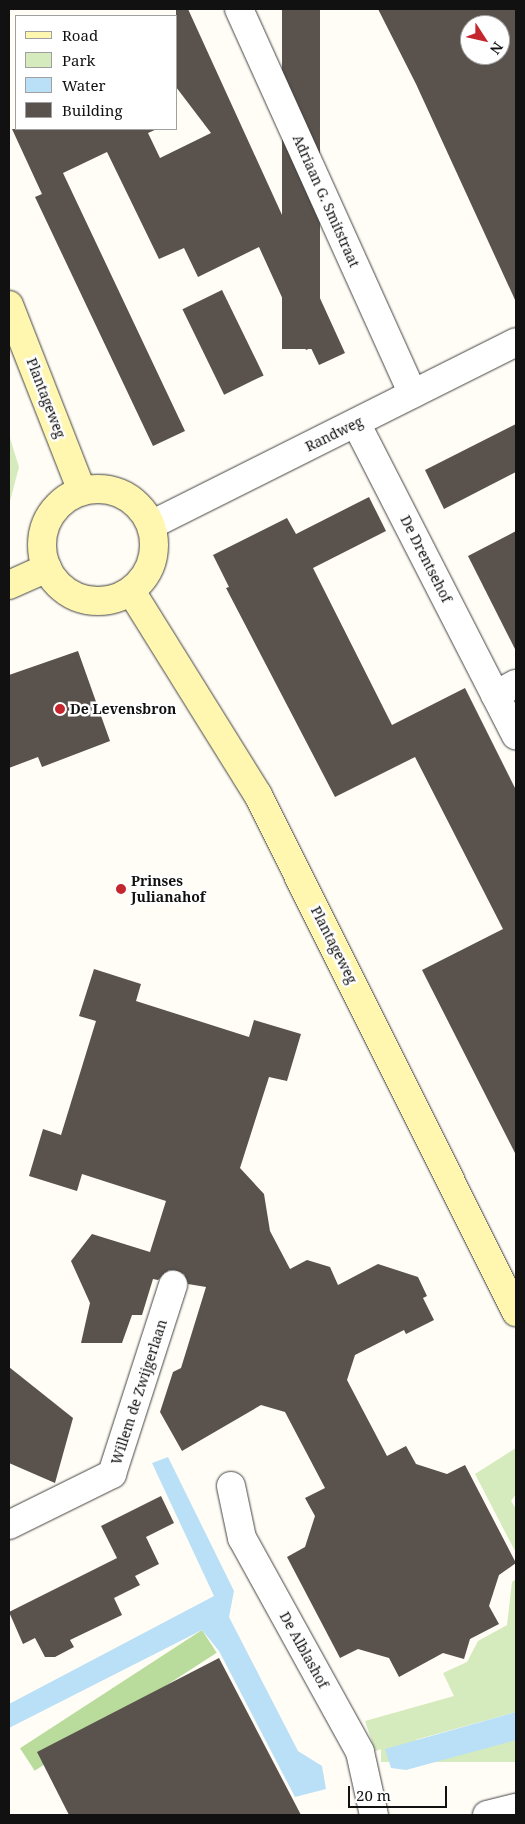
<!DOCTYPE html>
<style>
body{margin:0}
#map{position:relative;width:525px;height:1824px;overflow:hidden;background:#fffdf5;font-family:"Noto Serif",serif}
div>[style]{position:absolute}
.green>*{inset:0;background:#d5ebbd;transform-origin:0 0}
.forest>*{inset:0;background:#b9dc9c;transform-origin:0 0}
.water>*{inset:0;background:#b9e0f7}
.building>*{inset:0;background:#5a524d;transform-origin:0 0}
.roads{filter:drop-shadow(0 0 1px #444) drop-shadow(0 0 1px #444)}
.street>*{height:28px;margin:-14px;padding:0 14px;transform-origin:14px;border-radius:14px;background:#fff}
.secondary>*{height:28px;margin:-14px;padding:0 14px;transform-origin:14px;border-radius:14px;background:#fff6b0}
.secondary>.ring{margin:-14px;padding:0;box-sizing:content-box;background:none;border:28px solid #fff6b0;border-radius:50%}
.dots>*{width:14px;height:14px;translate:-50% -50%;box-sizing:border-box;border:2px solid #fff;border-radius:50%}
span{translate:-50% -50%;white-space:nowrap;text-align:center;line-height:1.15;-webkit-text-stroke:5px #fff;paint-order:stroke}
.street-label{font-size:14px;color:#111}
.poi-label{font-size:14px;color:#111;font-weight:700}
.left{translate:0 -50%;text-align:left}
.frame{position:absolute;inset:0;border:10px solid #111;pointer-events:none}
.legend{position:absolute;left:15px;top:15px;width:162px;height:115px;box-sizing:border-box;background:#fff;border:1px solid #a0a0a0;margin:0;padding:6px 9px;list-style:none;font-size:15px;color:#111}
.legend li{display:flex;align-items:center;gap:10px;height:25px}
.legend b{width:25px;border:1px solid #a0a0a0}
.north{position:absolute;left:460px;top:15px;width:50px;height:50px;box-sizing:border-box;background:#fff;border:1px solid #a0a0a0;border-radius:50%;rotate:125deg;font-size:14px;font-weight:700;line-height:20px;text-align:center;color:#111}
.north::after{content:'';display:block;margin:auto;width:18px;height:22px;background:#c4262e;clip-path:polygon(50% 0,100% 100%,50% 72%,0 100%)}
.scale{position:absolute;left:348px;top:1786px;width:99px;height:22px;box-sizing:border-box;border:2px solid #111;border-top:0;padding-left:6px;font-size:15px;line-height:18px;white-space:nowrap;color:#111;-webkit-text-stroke:4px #fff;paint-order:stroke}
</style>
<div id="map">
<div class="green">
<div style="clip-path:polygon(9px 435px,19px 467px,9px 505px)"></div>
<div style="clip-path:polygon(516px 1448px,516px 1494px,511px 1501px,516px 1509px,516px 1553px,475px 1474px)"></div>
<div style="clip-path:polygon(516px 1579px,516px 1712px,375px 1751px,365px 1721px,454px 1696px,443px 1673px,467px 1662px,478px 1641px,507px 1625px,512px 1582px)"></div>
<div style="left:516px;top:1740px;width:22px;height:135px;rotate:90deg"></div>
</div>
<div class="forest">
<div style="left:202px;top:1630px;width:27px;height:217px;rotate:57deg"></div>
</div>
<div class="water">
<div style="clip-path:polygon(168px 1457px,234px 1591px,229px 1617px,298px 1751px,322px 1766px,326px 1789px,295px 1797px,219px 1651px,202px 1630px,9px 1728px,9px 1704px,214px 1596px,152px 1463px)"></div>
<div style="clip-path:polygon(516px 1712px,516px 1740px,406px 1770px,391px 1768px,385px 1749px)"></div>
</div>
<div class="building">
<div style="clip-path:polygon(176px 9px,188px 9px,345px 353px,319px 365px,311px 348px,306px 350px,259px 247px,198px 277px,184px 248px,159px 259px,107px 152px,63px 173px,185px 431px,153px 446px,35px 197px,42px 194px,12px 129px,157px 129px,148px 133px,160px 158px,211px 133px,176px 87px)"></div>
<div style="left:282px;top:9px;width:38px;height:340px"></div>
<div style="clip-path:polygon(evenodd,378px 9px,516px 9px,516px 302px,416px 84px,378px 9px,470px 25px,500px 25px,500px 55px,470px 55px,470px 25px)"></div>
<div style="left:222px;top:290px;width:95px;height:44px;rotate:64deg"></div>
<div style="clip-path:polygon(516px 424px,516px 472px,444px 509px,425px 470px)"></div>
<div style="clip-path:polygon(369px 497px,386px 531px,313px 568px,392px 725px,465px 688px,516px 790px,516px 1155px,422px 970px,503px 929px,415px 757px,335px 797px,226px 588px,229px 587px,213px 555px,287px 518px,296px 534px)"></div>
<div style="clip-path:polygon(516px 531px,516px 651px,468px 556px)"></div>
<div style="clip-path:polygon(78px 651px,110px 741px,42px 767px,38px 757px,9px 768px,9px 675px)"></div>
<div style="clip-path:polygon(94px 969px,141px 984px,136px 1001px,249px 1037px,254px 1020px,301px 1034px,287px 1081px,269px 1077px,240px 1168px,264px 1194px,270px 1231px,290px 1269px,307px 1260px,330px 1267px,338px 1285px,378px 1264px,418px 1277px,427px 1296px,423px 1298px,434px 1320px,406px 1334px,404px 1330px,355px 1355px,347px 1380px,387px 1456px,406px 1446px,416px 1464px,447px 1474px,465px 1465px,516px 1563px,499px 1575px,489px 1606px,499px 1624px,470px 1639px,464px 1659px,443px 1653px,399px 1677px,389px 1658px,358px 1649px,340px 1658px,287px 1557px,305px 1547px,315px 1516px,305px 1498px,325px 1488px,285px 1412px,261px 1405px,182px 1451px,160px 1412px,173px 1372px,181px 1368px,206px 1287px,188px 1284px,184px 1274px,169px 1270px,158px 1280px,153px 1279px,142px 1315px,132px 1315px,122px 1343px,81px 1343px,90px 1303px,71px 1261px,92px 1234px,150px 1252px,166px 1201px,82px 1174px,77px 1191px,29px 1176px,43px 1129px,61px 1135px,96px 1021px,79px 1016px)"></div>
<div style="clip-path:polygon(9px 1367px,73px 1418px,55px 1483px,9px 1463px)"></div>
<div style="clip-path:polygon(161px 1496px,174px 1523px,146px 1537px,159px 1564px,135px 1576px,140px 1585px,114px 1598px,122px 1615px,70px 1640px,74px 1647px,55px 1657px,45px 1657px,35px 1638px,23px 1644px,9px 1612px,117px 1558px,101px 1526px)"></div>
<div style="clip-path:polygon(219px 1658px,301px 1815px,69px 1815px,37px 1752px)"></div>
</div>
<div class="roads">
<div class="street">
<div style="left:239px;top:9px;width:422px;rotate:65.7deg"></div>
<div style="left:356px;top:423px;width:351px;rotate:62.9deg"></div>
<div style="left:151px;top:525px;width:408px;rotate:-26.6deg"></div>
<div style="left:495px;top:695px;width:24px;rotate:-28deg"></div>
<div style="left:231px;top:1486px;width:53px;rotate:78.1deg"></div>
<div style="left:242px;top:1538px;width:244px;rotate:61.1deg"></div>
<div style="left:360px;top:1752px;width:65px;rotate:77.5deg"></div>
<div style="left:9px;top:1525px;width:115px;rotate:-26.3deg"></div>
<div style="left:112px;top:1474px;width:199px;rotate:-72.1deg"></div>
<div style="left:487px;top:1815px;width:30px;rotate:-14deg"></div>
</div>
<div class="secondary">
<div style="left:9px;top:305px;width:200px;rotate:68.6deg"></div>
<div class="ring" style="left:42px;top:489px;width:84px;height:84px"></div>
<div style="left:9px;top:585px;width:42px;rotate:-24.1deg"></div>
<div style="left:131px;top:591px;width:240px;rotate:58.1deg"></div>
<div style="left:258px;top:795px;width:578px;rotate:63.48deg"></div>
</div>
</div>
<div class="dots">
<div style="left:60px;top:709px;background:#c4262e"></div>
<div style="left:121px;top:889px;background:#c4262e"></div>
</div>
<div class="street-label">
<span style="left:326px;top:201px;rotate:66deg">Adriaan G. Smitstraat</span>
<span style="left:46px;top:398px;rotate:69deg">Plantageweg</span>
<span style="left:334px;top:434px;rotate:-26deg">Randweg</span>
<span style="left:426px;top:559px;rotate:63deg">De Drentsehof</span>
<span style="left:334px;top:945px;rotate:63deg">Plantageweg</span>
<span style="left:139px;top:1392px;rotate:-72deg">Willem de Zwijgerlaan</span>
<span style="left:304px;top:1650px;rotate:61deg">De Alblashof</span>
</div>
<div class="poi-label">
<span class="left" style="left:70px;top:709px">De Levensbron</span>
<span class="left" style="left:131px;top:889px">Prinses<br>Julianahof</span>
</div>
<div class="frame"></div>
<ul class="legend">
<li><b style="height:6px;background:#fff6b0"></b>Road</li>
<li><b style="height:14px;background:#d5ebbd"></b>Park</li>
<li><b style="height:14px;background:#b9e0f7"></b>Water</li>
<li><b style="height:14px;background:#5a524d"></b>Building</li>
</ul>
<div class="north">N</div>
<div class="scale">20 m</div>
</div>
